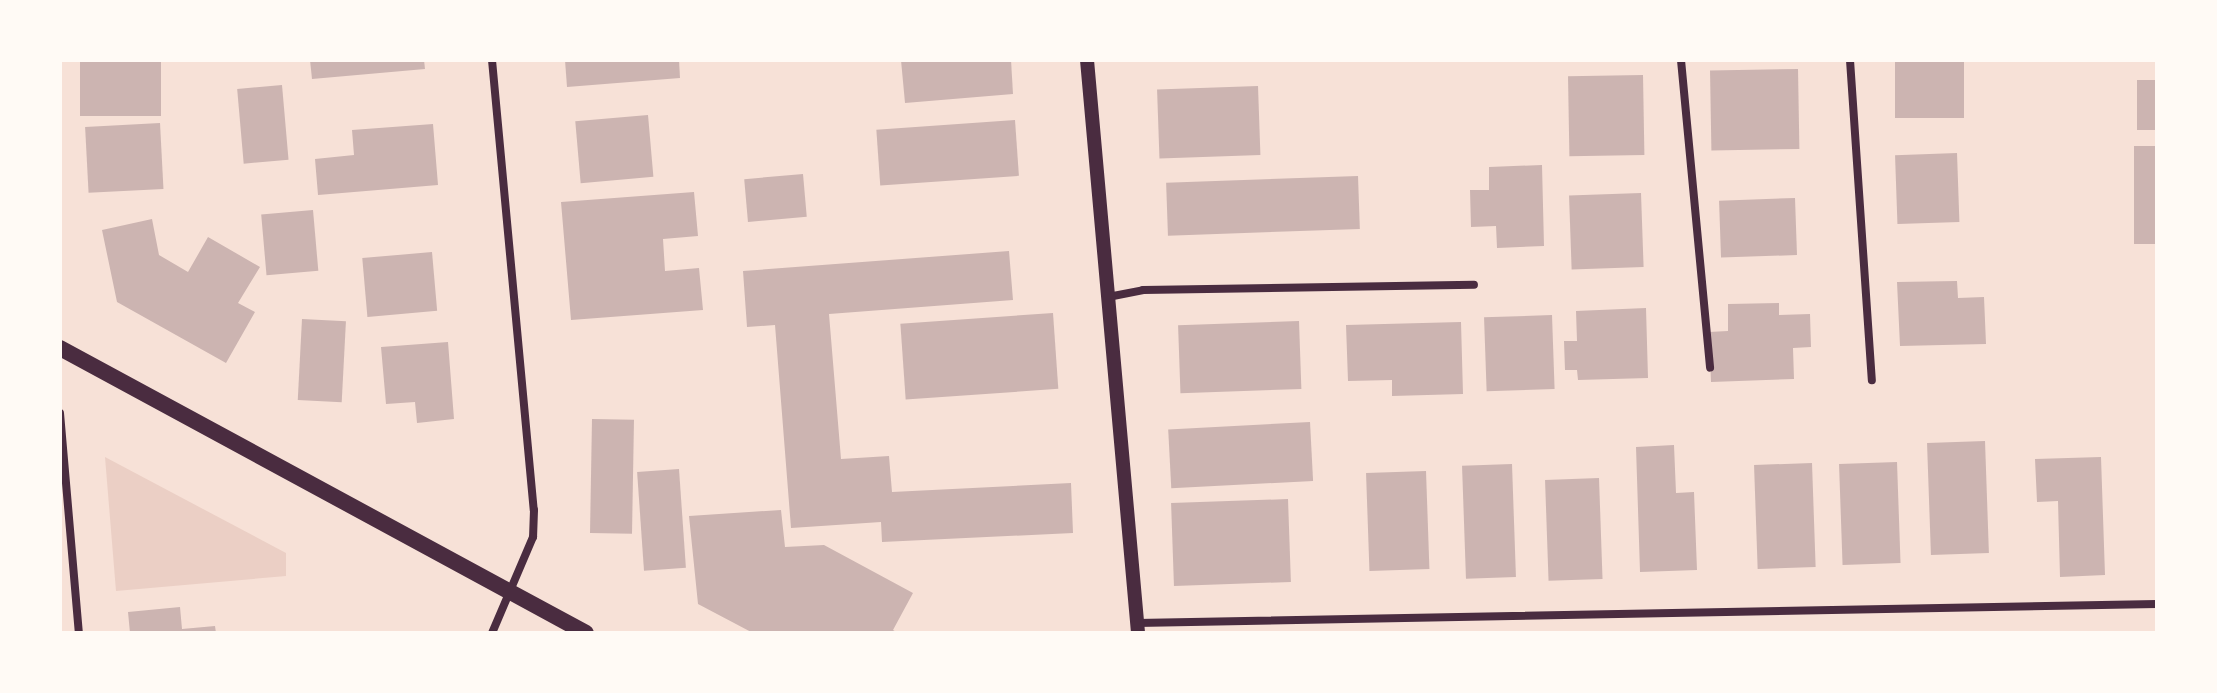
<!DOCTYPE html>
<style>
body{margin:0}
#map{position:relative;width:2217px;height:693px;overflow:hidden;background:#f7e1d7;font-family:Ubuntu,sans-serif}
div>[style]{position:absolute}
.green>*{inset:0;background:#ebcfc5}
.building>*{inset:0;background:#ccb4b1;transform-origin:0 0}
.minor>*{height:8px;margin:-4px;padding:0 4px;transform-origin:4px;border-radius:4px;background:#4a2c40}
.tertiary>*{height:14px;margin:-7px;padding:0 7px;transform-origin:7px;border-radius:7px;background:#4a2c40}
.secondary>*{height:16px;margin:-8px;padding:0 8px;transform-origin:8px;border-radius:8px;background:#4a2c40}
span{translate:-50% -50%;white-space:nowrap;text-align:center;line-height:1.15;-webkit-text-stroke:6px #fffaf5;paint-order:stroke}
.frame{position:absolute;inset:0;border:62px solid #fffaf5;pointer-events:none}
</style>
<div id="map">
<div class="green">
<div style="clip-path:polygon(105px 457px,286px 553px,286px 576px,116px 591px)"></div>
</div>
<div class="building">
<div style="left:80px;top:60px;width:81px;height:56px"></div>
<div style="clip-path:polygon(310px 60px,424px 60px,425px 69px,312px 79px)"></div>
<div style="clip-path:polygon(565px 60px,679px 60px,680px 78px,567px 87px)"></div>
<div style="clip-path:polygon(901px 60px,1011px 60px,1013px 94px,905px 103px)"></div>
<div style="left:1895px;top:60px;width:69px;height:58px"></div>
<div style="left:1798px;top:69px;width:80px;height:88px;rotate:89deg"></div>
<div style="left:1643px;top:75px;width:80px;height:75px;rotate:89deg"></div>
<div style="left:2157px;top:80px;width:50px;height:20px;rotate:90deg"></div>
<div style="left:282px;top:85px;width:75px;height:45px;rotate:85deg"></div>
<div style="left:1258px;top:86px;width:69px;height:101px;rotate:88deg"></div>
<div style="left:648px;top:115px;width:62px;height:73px;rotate:85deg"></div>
<div style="left:1015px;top:120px;width:56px;height:139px;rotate:86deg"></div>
<div style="left:160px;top:123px;width:66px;height:75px;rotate:87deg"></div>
<div style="clip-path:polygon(433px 124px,438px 185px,318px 195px,315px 159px,354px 155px,352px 130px)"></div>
<div style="left:2134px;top:146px;width:23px;height:98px"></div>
<div style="left:1957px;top:153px;width:69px;height:62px;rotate:88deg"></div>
<div style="clip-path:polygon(1542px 165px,1544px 246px,1497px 248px,1496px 226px,1471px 227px,1470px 190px,1489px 190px,1489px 167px)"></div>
<div style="left:803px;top:174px;width:43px;height:59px;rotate:85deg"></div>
<div style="left:1358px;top:176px;width:53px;height:192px;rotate:88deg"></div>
<div style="clip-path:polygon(694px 192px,698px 236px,663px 239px,665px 271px,699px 268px,703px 310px,571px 320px,561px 202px)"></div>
<div style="left:1641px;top:193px;width:74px;height:72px;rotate:88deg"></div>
<div style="left:1795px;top:198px;width:57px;height:76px;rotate:88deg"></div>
<div style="left:313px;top:210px;width:61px;height:52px;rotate:85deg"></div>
<div style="clip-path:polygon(152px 219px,159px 255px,188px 272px,208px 237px,260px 267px,238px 303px,255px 312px,226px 363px,117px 302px,102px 230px)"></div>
<div style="clip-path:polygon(1009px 251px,1013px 300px,829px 314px,841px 459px,889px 456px,892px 492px,1071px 483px,1073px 533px,882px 542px,881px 522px,791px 528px,775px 325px,747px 327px,743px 271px)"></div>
<div style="left:432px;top:252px;width:59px;height:70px;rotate:85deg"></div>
<div style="clip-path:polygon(1957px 281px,1958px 298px,1984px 297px,1986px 344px,1900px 346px,1897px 282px)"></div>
<div style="clip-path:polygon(1779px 303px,1779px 315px,1810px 314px,1811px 347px,1793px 348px,1794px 379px,1711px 382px,1709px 332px,1728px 331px,1728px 304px)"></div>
<div style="clip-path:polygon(1646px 308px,1648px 378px,1578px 380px,1577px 370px,1565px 370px,1564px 341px,1577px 341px,1576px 311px)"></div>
<div style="left:1053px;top:313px;width:76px;height:153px;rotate:86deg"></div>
<div style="left:1552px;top:315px;width:74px;height:68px;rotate:88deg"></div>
<div style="left:302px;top:319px;width:44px;height:81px;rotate:3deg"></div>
<div style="left:1299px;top:321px;width:68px;height:121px;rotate:88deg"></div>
<div style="clip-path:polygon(1461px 322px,1463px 394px,1392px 396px,1392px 380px,1348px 381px,1346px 325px)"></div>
<div style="clip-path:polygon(448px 342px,454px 419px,417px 423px,415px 402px,386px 404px,381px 347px)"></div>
<div style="left:592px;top:419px;width:42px;height:114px;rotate:1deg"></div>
<div style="left:1310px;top:422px;width:59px;height:142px;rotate:87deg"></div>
<div style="left:1985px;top:441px;width:112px;height:58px;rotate:88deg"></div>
<div style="clip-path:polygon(1674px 445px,1676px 493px,1694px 492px,1697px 570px,1640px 572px,1636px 447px)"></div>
<div style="clip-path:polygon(2101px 457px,2105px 575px,2060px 577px,2058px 501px,2037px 502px,2035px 459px)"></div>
<div style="left:1897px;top:462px;width:101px;height:58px;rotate:88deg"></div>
<div style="left:1812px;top:463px;width:104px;height:58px;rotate:88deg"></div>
<div style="left:1512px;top:464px;width:113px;height:50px;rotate:88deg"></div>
<div style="left:679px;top:469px;width:99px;height:42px;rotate:86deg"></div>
<div style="left:1426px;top:471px;width:98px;height:60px;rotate:88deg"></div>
<div style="left:1599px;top:478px;width:101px;height:54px;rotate:88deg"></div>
<div style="left:1288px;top:499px;width:83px;height:117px;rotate:88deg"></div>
<div style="clip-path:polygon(781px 510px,785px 547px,824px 545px,913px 593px,893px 630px,898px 633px,753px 633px,698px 604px,689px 516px)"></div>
<div style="clip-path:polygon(180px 607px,182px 629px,215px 626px,216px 633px,130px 633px,128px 612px)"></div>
</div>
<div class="minor">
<div style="left:492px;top:60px;width:452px;rotate:84.7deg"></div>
<div style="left:534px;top:510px;width:27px;rotate:92deg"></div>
<div style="left:533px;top:537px;width:104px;rotate:113.1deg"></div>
<div style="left:1681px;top:60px;width:309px;rotate:84.6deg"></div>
<div style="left:1850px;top:60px;width:321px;rotate:86.1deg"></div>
<div style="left:1108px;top:297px;width:36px;rotate:-11deg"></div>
<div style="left:1143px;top:290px;width:331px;rotate:-0.9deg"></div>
<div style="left:60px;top:413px;width:221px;rotate:85.1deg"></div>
<div style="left:1137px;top:623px;width:1020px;rotate:-1.07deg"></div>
</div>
<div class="tertiary">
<div style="left:1087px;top:60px;width:575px;rotate:84.91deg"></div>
</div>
<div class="secondary">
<div style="left:60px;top:348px;width:598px;rotate:28.45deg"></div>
</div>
<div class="frame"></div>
</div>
